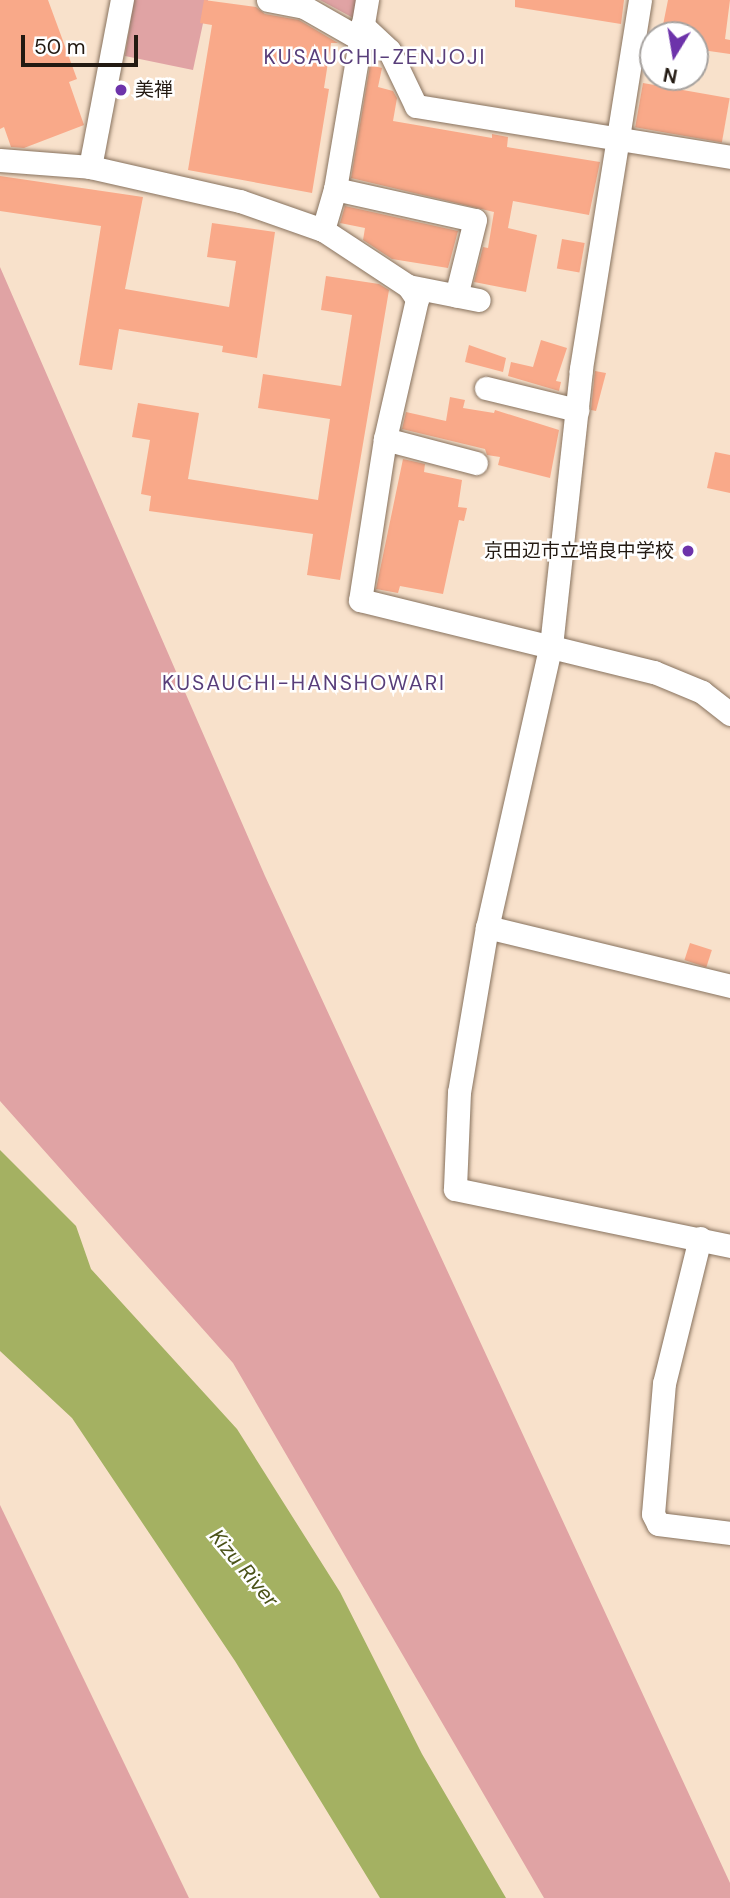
<!DOCTYPE html>
<meta charset="utf-8">
<style>
body{margin:0}
#map{position:relative;width:730px;height:1898px;overflow:hidden;background:#f8e1cb;font-family:"DM Sans","Noto Sans JP",sans-serif}
div>[style]{position:absolute}
.green>*{inset:0;background:#e0a3a4}
.water>*{inset:0;background:#a4b162}
.building>*{inset:0;background:#f9a989;transform-origin:0 0}
.roads{filter:drop-shadow(0 0 2px #87725e) drop-shadow(0 0 2px #87725e)}
.minor>*{height:23px;margin:-11.5px;padding:0 11.5px;transform-origin:11.5px;border-radius:11.5px;background:#fff}
.dots>*{width:19px;height:19px;translate:-50% -50%;box-sizing:border-box;border:4px solid #fff;border-radius:50%}
span{translate:-50% -50%;white-space:nowrap;text-align:center;line-height:1.15;-webkit-text-stroke:5px #fff;paint-order:stroke}
.poi-label{font-size:19px;color:#231a12}
.left{translate:0 -50%;text-align:left}
.right{translate:-100% -50%;text-align:right}
.neighbourhood-label{font-size:21px;color:#583e7a;letter-spacing:2px}
.water-label{font-size:21px;color:#4a5218;font-style:italic}
.north{position:absolute;left:639px;top:21px;width:70px;height:70px;box-sizing:border-box;background:#fff;border:2px solid #a7a3a0;border-radius:50%;rotate:191deg;font-size:19px;font-weight:700;line-height:28px;text-align:center;color:#231a12}
.north::after{content:'';display:block;margin:auto;width:24px;height:32px;background:#6d33aa;clip-path:polygon(50% 0,100% 100%,50% 72%,0 100%)}
.scale{position:absolute;left:21px;top:35px;width:117px;height:32px;box-sizing:border-box;border:4px solid #231a12;border-top:0;padding-left:9px;font-size:21px;line-height:24px;white-space:nowrap;color:#231a12;-webkit-text-stroke:5px #fff;paint-order:stroke}
</style>
<div id="map">
<div class="green">
<div style="clip-path:polygon(134px 0,208px 0,193px 70px,125px 56px)"></div>
<div style="clip-path:polygon(320px 0,361px 0,357px 20px)"></div>
<div style="clip-path:polygon(0 267px,265px 876px,730px 1883px,730px 1898px,544px 1898px,233px 1363px,0 1101px)"></div>
<div style="clip-path:polygon(0 1505px,189px 1898px,0 1898px)"></div>
</div>
<div class="water">
<div style="clip-path:polygon(0 1150px,76px 1226px,91px 1269px,237px 1429px,340px 1592px,422px 1754px,506px 1898px,380px 1898px,235px 1661px,72px 1418px,0 1351px)"></div>
</div>
<div class="building">
<div style="clip-path:polygon(0 0,48px 0,77px 79px,69px 82px,84px 125px,24px 148px,11px 147px,4px 127px,0 129px)"></div>
<div style="clip-path:polygon(204px 0,256px 7px,265px 14px,299px 20px,338px 43px,331px 43px,324px 88px,329px 89px,312px 193px,188px 170px,212px 25px,200px 23px)"></div>
<div style="clip-path:polygon(515px 0,624px 0,621px 24px,515px 7px)"></div>
<div style="clip-path:polygon(668px 0,730px 0,725px 39px,730px 40px,730px 54px,695px 49px,695px 35px,661px 35px)"></div>
<div style="clip-path:polygon(370px 65px,382px 68px,378px 87px,393px 91px,397px 98px,393px 121px,492px 138px,492px 134px,508px 137px,507px 147px,600px 162px,589px 215px,513px 201px,508px 228px,537px 235px,526px 292px,474px 282px,483px 247px,488px 248px,494px 212px,351px 178px)"></div>
<div style="left:643px;top:83px;width:88px;height:45px;rotate:10deg"></div>
<div style="clip-path:polygon(0 176px,143px 197px,125px 289px,229px 307px,236px 261px,207px 257px,212px 223px,275px 232px,257px 358px,222px 352px,223px 346px,119px 329px,112px 370px,79px 365px,101px 226px,0 211px)"></div>
<div style="clip-path:polygon(345px 206px,458px 231px,448px 268px,392px 259px,363px 240px,365px 228px,340px 223px)"></div>
<div style="left:562px;top:239px;width:23px;height:30px;rotate:10deg"></div>
<div style="clip-path:polygon(326px 276px,379px 284px,389px 290px,340px 580px,307px 575px,313px 534px,149px 511px,151px 496px,141px 494px,150px 440px,132px 437px,138px 403px,199px 413px,188px 479px,318px 500px,330px 419px,258px 408px,263px 374px,341px 386px,352px 315px,321px 310px)"></div>
<div style="clip-path:polygon(541px 340px,567px 348px,556px 381px,561px 382px,559px 391px,508px 376px,511px 362px,533px 367px)"></div>
<div style="clip-path:polygon(469px 345px,506px 358px,503px 372px,465px 362px)"></div>
<div style="clip-path:polygon(595px 371px,606px 373px,596px 411px,591px 410px)"></div>
<div style="clip-path:polygon(450px 397px,465px 400px,463px 408px,494px 413px,495px 410px,559px 430px,550px 478px,498px 465px,500px 457px,487px 455px,485px 449px,402px 429px,406px 412px,446px 421px)"></div>
<div style="clip-path:polygon(715px 452px,730px 455px,730px 493px,707px 488px)"></div>
<div style="clip-path:polygon(403px 459px,425px 464px,424px 472px,462px 480px,458px 507px,467px 508px,464px 521px,459px 520px,443px 594px,400px 586px,398px 593px,376px 589px)"></div>
<div style="left:690px;top:943px;width:23px;height:18px;rotate:18deg"></div>
</div>
<div class="roads">
<div class="minor">
<div style="left:268px;top:0;width:37px;rotate:11deg"></div>
<div style="left:304px;top:7px;width:64px;rotate:29.7deg"></div>
<div style="left:640px;top:0;width:375px;rotate:99.1deg"></div>
<div style="left:581px;top:370px;width:276px;rotate:96.2deg"></div>
<div style="left:551px;top:644px;width:290px;rotate:102.7deg"></div>
<div style="left:487px;top:927px;width:167px;rotate:99.6deg"></div>
<div style="left:459px;top:1092px;width:97px;rotate:92.4deg"></div>
<div style="left:455px;top:1189px;width:281px;rotate:11.7deg"></div>
<div style="left:362px;top:25px;width:37px;rotate:43deg"></div>
<div style="left:389px;top:50px;width:62px;rotate:64.3deg"></div>
<div style="left:416px;top:106px;width:318px;rotate:9.2deg"></div>
<div style="left:0;top:160px;width:90px;rotate:4.4deg"></div>
<div style="left:90px;top:167px;width:154px;rotate:12.8deg"></div>
<div style="left:240px;top:201px;width:88px;rotate:19.3deg"></div>
<div style="left:323px;top:230px;width:102px;rotate:33.4deg"></div>
<div style="left:408px;top:286px;width:16px;rotate:55deg"></div>
<div style="left:417px;top:299px;width:144px;rotate:102.9deg"></div>
<div style="left:385px;top:439px;width:163px;rotate:98.8deg"></div>
<div style="left:360px;top:600px;width:303px;rotate:13.8deg"></div>
<div style="left:654px;top:672px;width:52px;rotate:22.6deg"></div>
<div style="left:702px;top:692px;width:36px;rotate:38deg"></div>
<div style="left:90px;top:167px;width:170px;rotate:-79.2deg"></div>
<div style="left:335px;top:189px;width:143px;rotate:12.5deg"></div>
<div style="left:475px;top:220px;width:78px;rotate:104deg"></div>
<div style="left:323px;top:230px;width:43px;rotate:-73.7deg"></div>
<div style="left:335px;top:189px;width:192px;rotate:-80.4deg"></div>
<div style="left:408px;top:286px;width:72px;rotate:11.2deg"></div>
<div style="left:486px;top:388px;width:94px;rotate:13.6deg"></div>
<div style="left:385px;top:439px;width:94px;rotate:14.8deg"></div>
<div style="left:487px;top:927px;width:250px;rotate:13.6deg"></div>
<div style="left:700px;top:1238px;width:149px;rotate:103.9deg"></div>
<div style="left:664px;top:1383px;width:131px;rotate:94.8deg"></div>
<div style="left:653px;top:1514px;width:11px;rotate:63deg"></div>
<div style="left:658px;top:1524px;width:73px;rotate:7.1deg"></div>
</div>
</div>
<div class="dots">
<div style="left:121px;top:90px;background:#6d33aa"></div>
<div style="left:688px;top:551px;background:#6d33aa"></div>
</div>
<div class="poi-label">
<span class="left" style="left:135px;top:90px">美禅</span>
<span class="right" style="left:674px;top:551px">京田辺市立培良中学校</span>
</div>
<div class="neighbourhood-label">
<span style="left:375px;top:57px">KUSAUCHI-ZENJOJI</span>
<span style="left:304px;top:683px">KUSAUCHI-HANSHOWARI</span>
</div>
<div class="water-label">
<span style="left:244px;top:1568px;rotate:50deg">Kizu River</span>
</div>
<div class="north">N</div>
<div class="scale">50 m</div>
</div>
